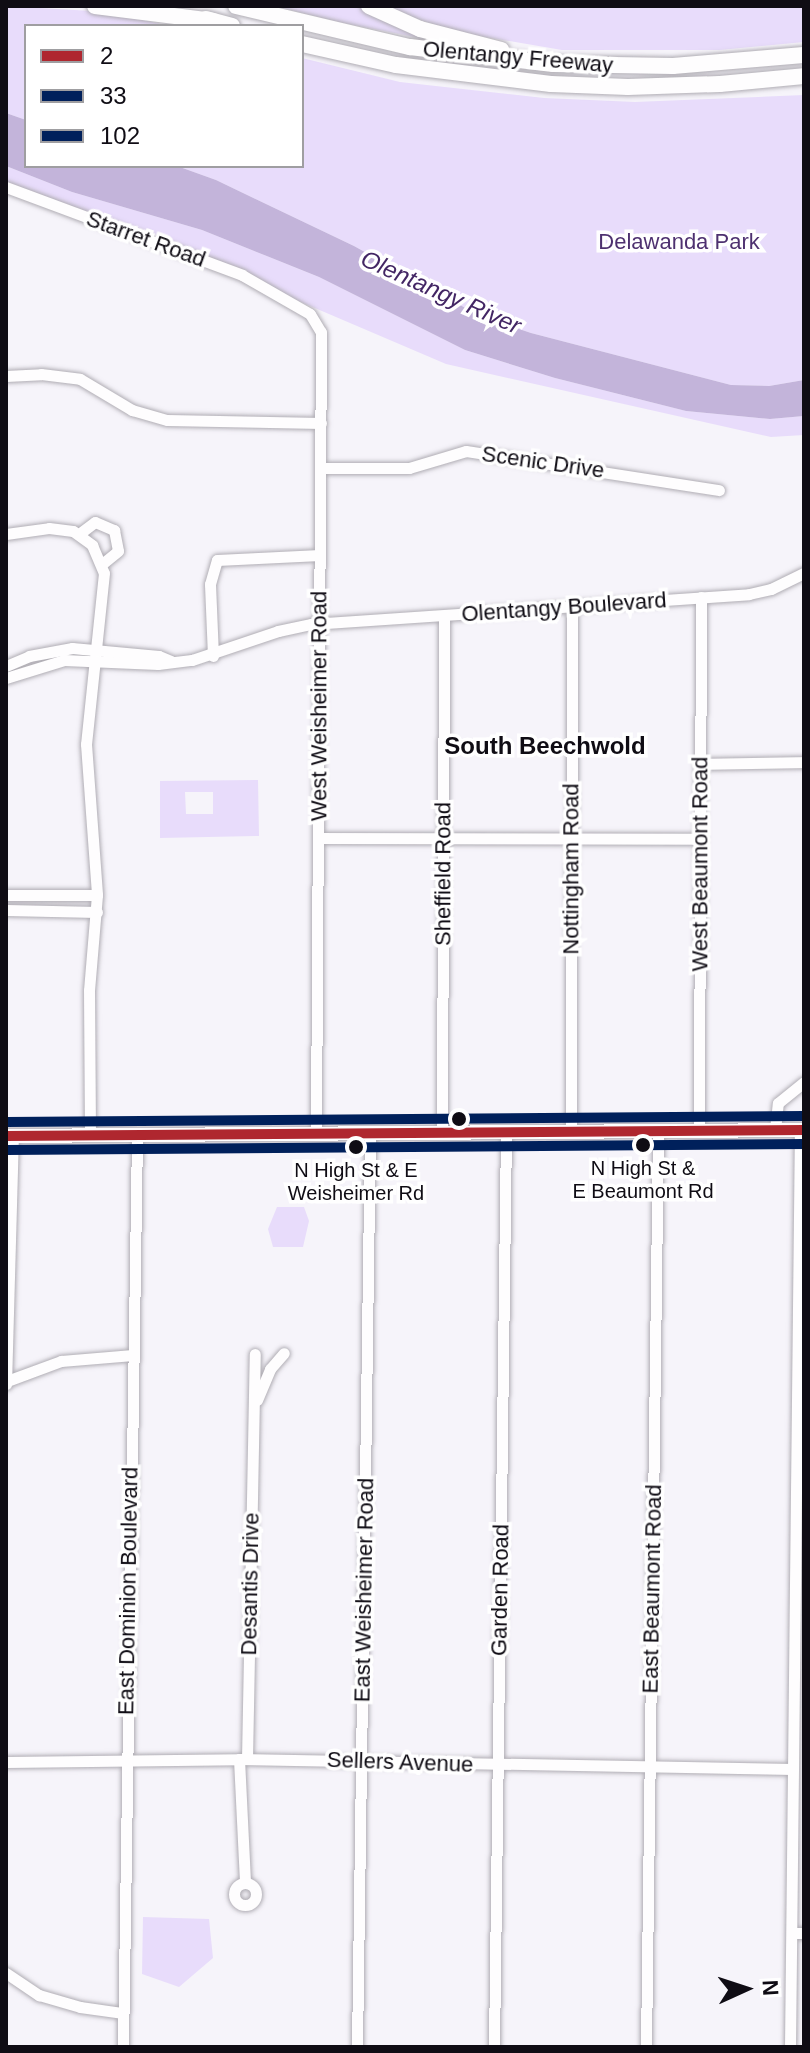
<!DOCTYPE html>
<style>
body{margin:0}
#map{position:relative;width:810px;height:2053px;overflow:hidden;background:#f6f4fa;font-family:Arial,sans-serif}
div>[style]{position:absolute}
.green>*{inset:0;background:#e8dcfb}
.water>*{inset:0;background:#c3b4da}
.roads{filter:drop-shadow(0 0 2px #b0adb4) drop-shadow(0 0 2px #b0adb4)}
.minor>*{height:11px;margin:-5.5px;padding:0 5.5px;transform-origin:5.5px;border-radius:5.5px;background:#fefdfe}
.minor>.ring{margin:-5.5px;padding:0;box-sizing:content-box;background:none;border:11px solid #fefdfe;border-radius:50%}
.major>*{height:14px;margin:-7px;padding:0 7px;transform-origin:7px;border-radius:7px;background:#fefdfe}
.highway>*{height:16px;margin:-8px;padding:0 8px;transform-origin:8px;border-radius:8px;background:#fefdfe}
.bus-1>*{height:10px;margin:-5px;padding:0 5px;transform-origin:5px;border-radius:5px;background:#af272f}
.bus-2>*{height:10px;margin:-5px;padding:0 5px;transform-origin:5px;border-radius:5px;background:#00205b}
.bus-3>*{height:10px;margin:-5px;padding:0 5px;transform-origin:5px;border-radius:5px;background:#00205b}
.dots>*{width:22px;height:22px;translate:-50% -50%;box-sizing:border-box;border:4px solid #fff;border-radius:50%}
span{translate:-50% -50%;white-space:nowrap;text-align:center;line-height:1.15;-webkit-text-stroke:7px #fff;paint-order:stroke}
.bus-label{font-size:20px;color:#0f0c14}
.street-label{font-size:22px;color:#0f0c14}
.park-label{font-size:22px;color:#4e3170}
.water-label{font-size:24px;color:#432664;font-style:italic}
.neighbourhood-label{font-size:24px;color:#0f0c14;font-weight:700}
.frame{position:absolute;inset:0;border:8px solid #0f0c14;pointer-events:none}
.legend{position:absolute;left:24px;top:24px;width:280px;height:144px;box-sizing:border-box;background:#fff;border:2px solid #9f9ea1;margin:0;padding:10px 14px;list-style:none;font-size:24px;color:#0f0c14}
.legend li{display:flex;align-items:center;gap:16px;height:40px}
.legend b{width:40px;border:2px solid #9f9ea1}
.north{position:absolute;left:706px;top:1949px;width:80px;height:80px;-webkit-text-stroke:6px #fff;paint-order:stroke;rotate:87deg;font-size:22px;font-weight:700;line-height:32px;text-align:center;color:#0f0c14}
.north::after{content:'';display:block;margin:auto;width:28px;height:36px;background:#0f0c14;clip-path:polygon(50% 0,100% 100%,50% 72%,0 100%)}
</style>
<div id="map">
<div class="green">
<div style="clip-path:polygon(6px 6px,109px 12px,169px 26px,26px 26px,26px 120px,6px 113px)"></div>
<div style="clip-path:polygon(275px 6px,364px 6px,431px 37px,430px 40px,338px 22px)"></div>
<div style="clip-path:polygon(379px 6px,804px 6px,804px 42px,720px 50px,562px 50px,456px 32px)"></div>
<div style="clip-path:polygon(302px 58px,400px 82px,544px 98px,635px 102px,804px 95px,804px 380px,769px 386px,731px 385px,531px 333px,478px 315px,354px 246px,216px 180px,177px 166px,302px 166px)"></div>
<div style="clip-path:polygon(6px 166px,72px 192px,202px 230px,319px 277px,465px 350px,555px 378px,686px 411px,770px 419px,804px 416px,804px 435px,771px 437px,446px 364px,172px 247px,6px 189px)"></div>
<div style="clip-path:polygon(evenodd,258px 780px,259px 836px,160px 838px,160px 781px,258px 780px,213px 792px,213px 814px,186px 814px,185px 792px,213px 792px)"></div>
<div style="clip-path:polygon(277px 1207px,304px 1207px,309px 1221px,303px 1247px,273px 1247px,268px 1229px)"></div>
<div style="clip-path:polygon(143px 1917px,209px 1919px,213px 1958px,179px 1987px,142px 1974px)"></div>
</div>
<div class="water">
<div style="clip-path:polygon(6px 113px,26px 120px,26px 166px,177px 166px,216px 180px,354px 246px,478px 315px,531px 333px,731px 385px,769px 386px,804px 380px,804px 416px,770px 419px,686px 411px,555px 378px,465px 350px,319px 277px,202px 230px,72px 192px,6px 166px)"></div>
</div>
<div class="roads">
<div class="minor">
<div style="left:6px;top:187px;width:252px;rotate:20.4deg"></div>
<div style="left:242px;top:275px;width:78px;rotate:29.8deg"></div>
<div style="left:310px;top:314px;width:21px;rotate:59deg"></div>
<div style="left:321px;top:332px;width:802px;rotate:90.36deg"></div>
<div style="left:6px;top:376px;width:35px;rotate:-3deg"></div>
<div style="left:41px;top:374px;width:39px;rotate:7deg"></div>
<div style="left:80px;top:379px;width:61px;rotate:30.8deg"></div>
<div style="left:132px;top:410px;width:36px;rotate:16deg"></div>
<div style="left:167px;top:420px;width:154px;rotate:1.1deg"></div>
<div style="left:321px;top:468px;width:88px"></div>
<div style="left:409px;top:468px;width:59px;rotate:-16.6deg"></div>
<div style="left:466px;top:451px;width:256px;rotate:8.8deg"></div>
<div style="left:6px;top:534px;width:43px;rotate:-7.9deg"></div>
<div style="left:49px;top:528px;width:24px;rotate:7deg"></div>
<div style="left:73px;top:531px;width:24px;rotate:36deg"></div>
<div style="left:92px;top:545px;width:30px;rotate:67deg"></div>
<div style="left:104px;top:573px;width:172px;rotate:96deg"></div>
<div style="left:86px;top:744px;width:151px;rotate:85.8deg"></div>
<div style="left:97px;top:895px;width:95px;rotate:94.8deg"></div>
<div style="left:89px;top:990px;width:145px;rotate:89.6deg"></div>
<div style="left:79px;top:534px;width:20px;rotate:-37deg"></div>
<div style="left:95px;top:522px;width:21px;rotate:23deg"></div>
<div style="left:114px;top:530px;width:21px;rotate:79deg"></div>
<div style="left:118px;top:551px;width:21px;rotate:141deg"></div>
<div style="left:213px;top:656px;width:72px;rotate:-92.4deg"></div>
<div style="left:210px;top:584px;width:25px;rotate:-74deg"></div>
<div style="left:217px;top:560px;width:103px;rotate:-2.8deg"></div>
<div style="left:6px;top:666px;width:25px;rotate:-23deg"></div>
<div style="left:29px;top:656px;width:44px;rotate:-10.5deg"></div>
<div style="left:72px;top:648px;width:87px;rotate:5.3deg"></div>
<div style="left:159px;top:656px;width:13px;rotate:23deg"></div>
<div style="left:6px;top:678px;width:61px;rotate:-17.2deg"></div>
<div style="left:64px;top:660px;width:94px;rotate:2.4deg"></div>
<div style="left:158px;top:664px;width:34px;rotate:-7deg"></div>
<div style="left:192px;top:660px;width:91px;rotate:-18.6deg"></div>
<div style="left:278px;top:631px;width:34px;rotate:-12deg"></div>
<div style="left:311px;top:624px;width:439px;rotate:-3.9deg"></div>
<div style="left:749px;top:594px;width:23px;rotate:-13deg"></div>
<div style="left:771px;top:589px;width:37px;rotate:-26deg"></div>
<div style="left:700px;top:764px;width:104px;rotate:-1.1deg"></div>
<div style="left:318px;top:838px;width:382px;rotate:0.1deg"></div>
<div style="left:6px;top:895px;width:91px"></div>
<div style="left:6px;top:910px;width:91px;rotate:1.3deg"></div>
<div style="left:775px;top:1130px;width:27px;rotate:-84deg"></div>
<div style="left:778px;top:1103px;width:33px;rotate:-39deg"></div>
<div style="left:699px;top:1131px;width:534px;rotate:-89.79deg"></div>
<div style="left:571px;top:1132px;width:526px;rotate:-89.89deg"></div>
<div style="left:442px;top:1133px;width:517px;rotate:-89.78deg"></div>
<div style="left:7px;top:1381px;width:58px;rotate:-20.3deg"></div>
<div style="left:61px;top:1361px;width:72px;rotate:-4.8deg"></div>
<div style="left:6px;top:1384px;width:248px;rotate:-88.4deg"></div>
<div style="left:257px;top:1400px;width:34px;rotate:-67deg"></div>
<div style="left:270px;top:1369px;width:21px;rotate:-49deg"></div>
<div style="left:239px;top:1759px;width:124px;rotate:87.2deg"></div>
<div style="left:247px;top:1759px;width:405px;rotate:-88.9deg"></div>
<div style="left:6px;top:1762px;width:233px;rotate:-0.7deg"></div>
<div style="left:239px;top:1759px;width:554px;rotate:1.03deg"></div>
<div class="ring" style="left:234px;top:1883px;width:11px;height:11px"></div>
<div style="left:792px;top:1933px;width:12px"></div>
<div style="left:6px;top:1973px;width:40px;rotate:34deg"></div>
<div style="left:39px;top:1995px;width:43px;rotate:16.3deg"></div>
<div style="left:80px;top:2007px;width:42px;rotate:8.1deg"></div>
<div style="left:123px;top:2047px;width:912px;rotate:-89.12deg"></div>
<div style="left:357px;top:2047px;width:914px;rotate:-89.19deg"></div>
<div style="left:494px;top:2047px;width:915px;rotate:-89.25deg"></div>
<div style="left:646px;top:2047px;width:916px;rotate:-89.25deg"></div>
<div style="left:790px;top:2047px;width:917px;rotate:-89.38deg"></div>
</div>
<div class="major">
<div style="left:6px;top:1136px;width:798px;rotate:-0.43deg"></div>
</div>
<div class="highway">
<div style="left:95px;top:6px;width:119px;rotate:7.2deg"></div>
<div style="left:236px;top:6px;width:179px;rotate:13.3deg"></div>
<div style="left:410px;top:47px;width:144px;rotate:6.8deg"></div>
<div style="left:553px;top:64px;width:120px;rotate:1deg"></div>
<div style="left:673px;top:66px;width:131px;rotate:-4.8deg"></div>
<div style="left:369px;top:6px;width:56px;rotate:24.3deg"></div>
<div style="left:420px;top:29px;width:84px;rotate:14.5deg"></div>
<div style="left:206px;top:19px;width:27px;rotate:15deg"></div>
<div style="left:302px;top:44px;width:96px;rotate:12.6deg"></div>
<div style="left:396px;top:65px;width:156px;rotate:7deg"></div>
<div style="left:551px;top:84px;width:77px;rotate:2.2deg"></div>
<div style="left:628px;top:87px;width:92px;rotate:-1.9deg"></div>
<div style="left:720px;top:84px;width:84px;rotate:-5.4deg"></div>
</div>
</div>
<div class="bus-1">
<div style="left:6px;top:1136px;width:798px;rotate:-0.43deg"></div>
</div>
<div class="bus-2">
<div style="left:6px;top:1150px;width:798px;rotate:-0.43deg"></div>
</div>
<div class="bus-3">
<div style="left:6px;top:1122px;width:798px;rotate:-0.43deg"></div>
</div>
<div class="dots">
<div style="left:459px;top:1119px;background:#0f0c14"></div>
<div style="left:643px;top:1145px;background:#0f0c14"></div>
<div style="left:356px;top:1147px;background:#0f0c14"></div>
</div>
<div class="bus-label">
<span style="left:643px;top:1180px">N High St &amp;<br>E Beaumont Rd</span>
<span style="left:356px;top:1182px">N High St &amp; E<br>Weisheimer Rd</span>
</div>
<div class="street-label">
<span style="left:518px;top:57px;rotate:5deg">Olentangy Freeway</span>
<span style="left:146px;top:239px;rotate:20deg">Starret Road</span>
<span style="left:543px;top:462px;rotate:8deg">Scenic Drive</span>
<span style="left:564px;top:607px;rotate:-4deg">Olentangy Boulevard</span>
<span style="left:319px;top:706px;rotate:-90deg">West Weisheimer Road</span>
<span style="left:700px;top:864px;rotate:-90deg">West Beaumont Road</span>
<span style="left:571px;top:869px;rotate:-90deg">Nottingham Road</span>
<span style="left:443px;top:874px;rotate:-90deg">Sheffield Road</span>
<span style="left:250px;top:1584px;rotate:-89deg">Desantis Drive</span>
<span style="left:652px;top:1589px;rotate:-89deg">East Beaumont Road</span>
<span style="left:364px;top:1590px;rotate:-89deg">East Weisheimer Road</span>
<span style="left:500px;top:1590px;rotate:-89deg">Garden Road</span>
<span style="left:128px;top:1591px;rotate:-89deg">East Dominion Boulevard</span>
<span style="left:400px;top:1762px;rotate:2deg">Sellers Avenue</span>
</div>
<div class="park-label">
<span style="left:679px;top:242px">Delawanda Park</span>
</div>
<div class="water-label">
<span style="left:441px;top:292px;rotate:24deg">Olentangy River</span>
</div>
<div class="neighbourhood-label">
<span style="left:545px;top:746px">South Beechwold</span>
</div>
<div class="frame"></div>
<ul class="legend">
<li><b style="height:10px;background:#af272f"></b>2</li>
<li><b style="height:10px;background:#00205b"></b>33</li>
<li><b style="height:10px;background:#00205b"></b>102</li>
</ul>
<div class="north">N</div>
</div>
